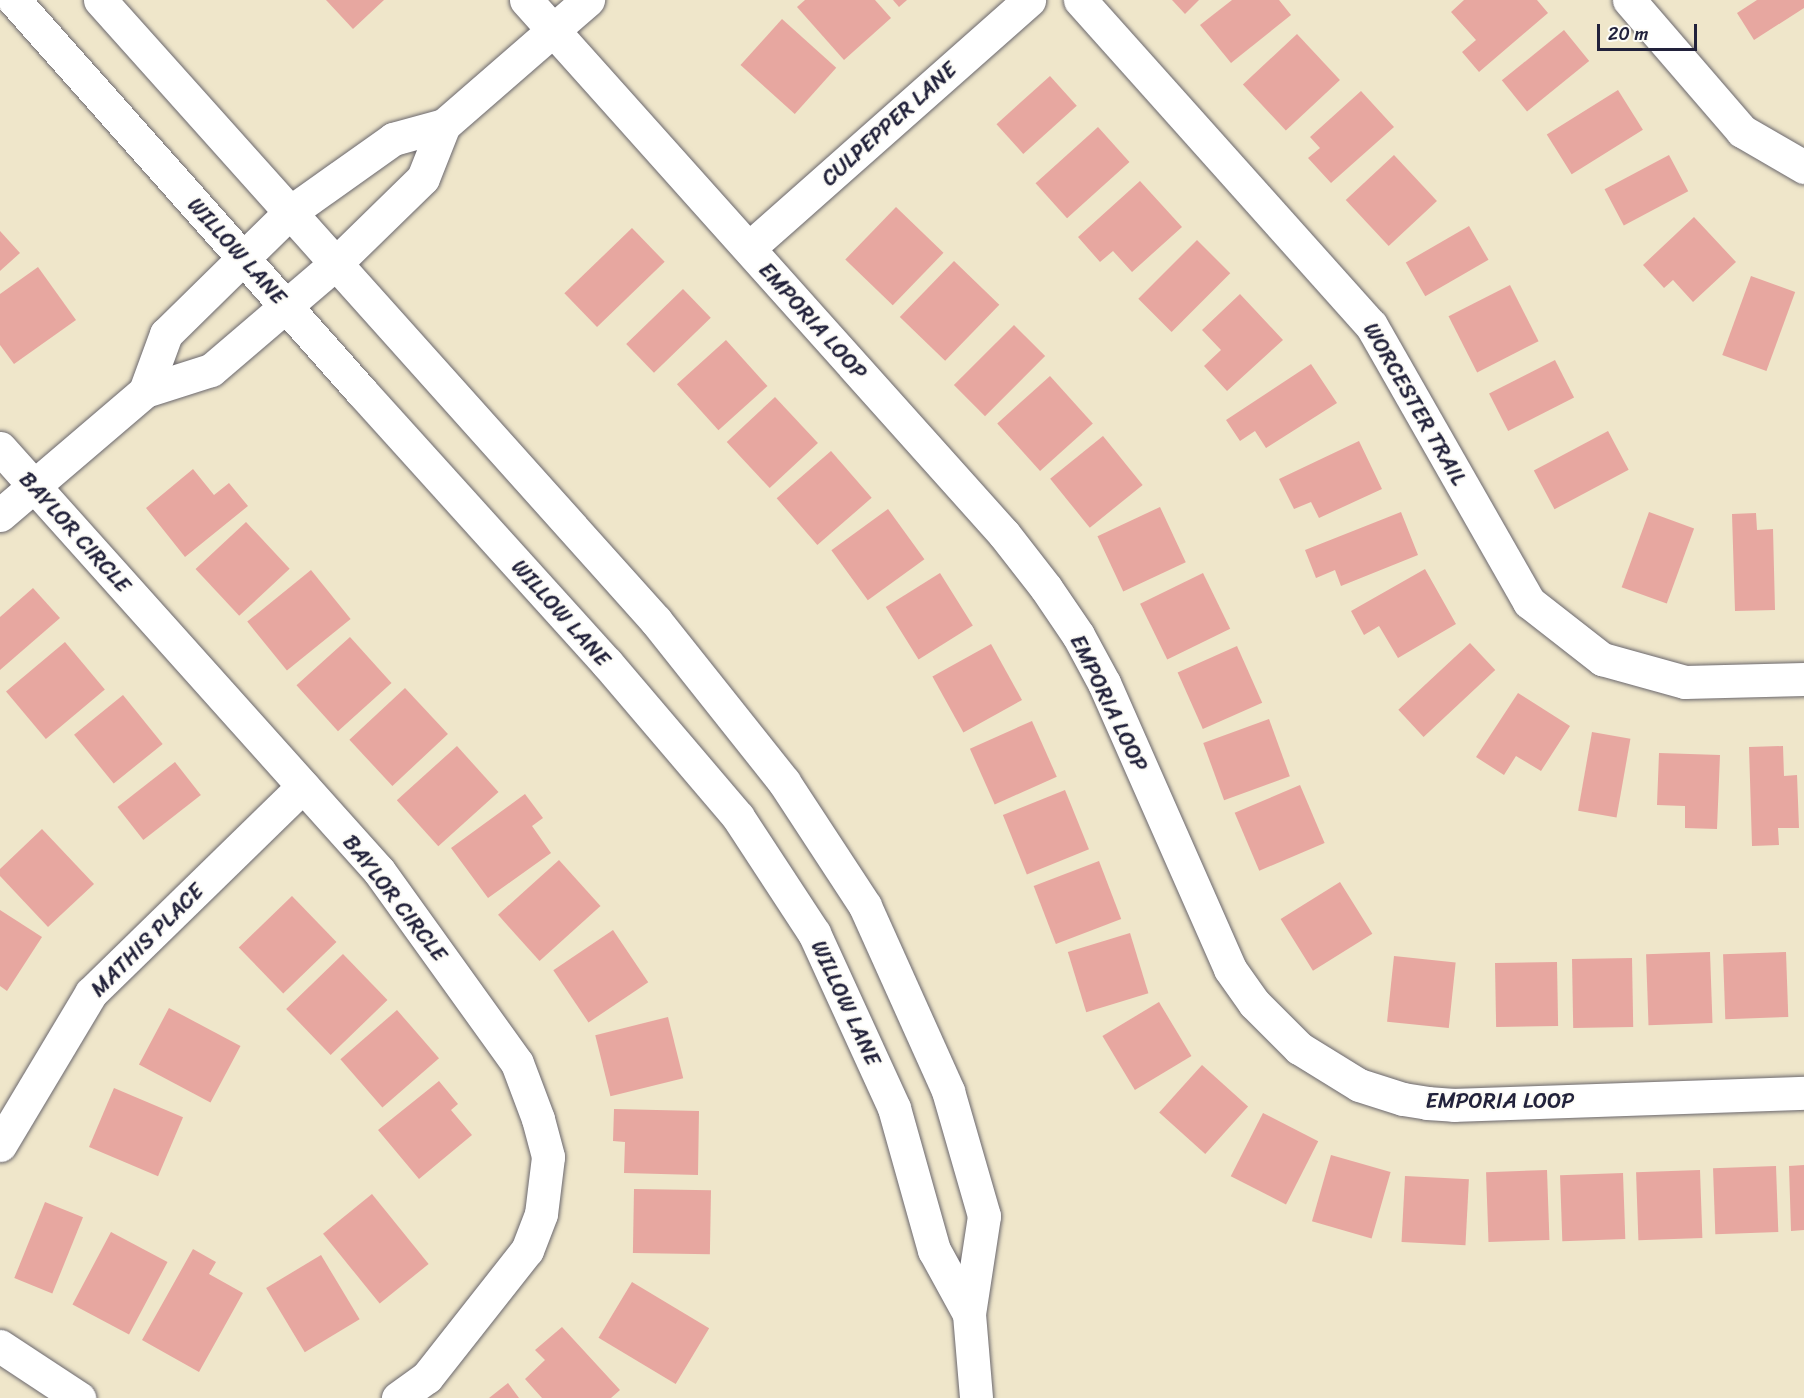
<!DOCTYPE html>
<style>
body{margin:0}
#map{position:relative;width:1804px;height:1398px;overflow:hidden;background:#efe6ca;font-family:Sriracha,sans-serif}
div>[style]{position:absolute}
.building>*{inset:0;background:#e7a7a0;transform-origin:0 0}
.roads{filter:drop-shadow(0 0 2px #6a676d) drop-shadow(0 0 2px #6a676d)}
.minor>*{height:33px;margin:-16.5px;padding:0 16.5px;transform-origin:16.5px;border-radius:16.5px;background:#fff}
span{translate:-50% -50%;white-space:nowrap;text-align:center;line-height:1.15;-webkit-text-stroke:4.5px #fdfcf7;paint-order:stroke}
.street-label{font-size:22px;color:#22223b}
.scale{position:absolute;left:1597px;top:24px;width:100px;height:27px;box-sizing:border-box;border:3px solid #22223b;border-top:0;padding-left:8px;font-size:18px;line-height:21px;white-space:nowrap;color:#22223b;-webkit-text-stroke:4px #fdfcf7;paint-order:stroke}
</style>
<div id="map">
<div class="building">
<div style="clip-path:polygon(326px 0,384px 0,353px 29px)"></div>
<div style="clip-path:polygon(805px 0,875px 0,891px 18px,844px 60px,797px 7px)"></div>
<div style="clip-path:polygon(893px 0,907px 0,899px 7px)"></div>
<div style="clip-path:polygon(1172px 0,1199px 0,1185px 14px)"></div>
<div style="clip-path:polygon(1232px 0,1279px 0,1291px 15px,1231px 63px,1200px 25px)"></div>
<div style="clip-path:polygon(1464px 0,1537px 0,1548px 13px,1479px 72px,1462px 52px,1476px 40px,1451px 12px)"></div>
<div style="clip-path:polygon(1757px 0,1804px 0,1804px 8px,1754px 40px,1737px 13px)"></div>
<div style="left:782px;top:19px;width:73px;height:62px;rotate:42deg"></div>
<div style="left:1564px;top:30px;width:40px;height:80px;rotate:51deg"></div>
<div style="left:1297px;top:34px;width:63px;height:74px;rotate:47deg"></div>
<div style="left:1050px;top:76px;width:40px;height:72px;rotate:48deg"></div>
<div style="left:1618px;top:90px;width:47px;height:84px;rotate:58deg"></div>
<div style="clip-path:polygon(1361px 91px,1394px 127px,1331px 183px,1308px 158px,1320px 148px,1310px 137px)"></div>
<div style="left:1098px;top:127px;width:47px;height:84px;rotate:48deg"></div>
<div style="left:1394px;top:155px;width:63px;height:66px;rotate:47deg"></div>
<div style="left:1669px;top:155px;width:41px;height:73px;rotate:62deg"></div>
<div style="clip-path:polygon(1140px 181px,1182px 227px,1132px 272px,1113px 251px,1100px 262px,1078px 237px)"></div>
<div style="left:896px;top:207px;width:66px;height:73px;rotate:44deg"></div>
<div style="clip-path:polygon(1694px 217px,1736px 262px,1693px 302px,1673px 280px,1664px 288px,1643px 265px)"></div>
<div style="left:1469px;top:226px;width:39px;height:73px;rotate:60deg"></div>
<div style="left:632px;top:228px;width:47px;height:94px;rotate:46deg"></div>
<div style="clip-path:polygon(0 231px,20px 253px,0 271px)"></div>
<div style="left:1197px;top:240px;width:47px;height:83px;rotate:45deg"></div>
<div style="left:954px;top:261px;width:63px;height:78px;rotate:44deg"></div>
<div style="clip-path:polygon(38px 267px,76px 320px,14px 364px,0 345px,0 294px)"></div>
<div style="left:1751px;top:276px;width:47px;height:84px;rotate:20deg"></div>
<div style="left:1510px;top:285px;width:63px;height:69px;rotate:63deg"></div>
<div style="left:683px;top:289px;width:40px;height:79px;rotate:46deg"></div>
<div style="clip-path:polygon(1240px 294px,1283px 340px,1227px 391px,1204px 366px,1221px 350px,1202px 330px)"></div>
<div style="left:1014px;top:325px;width:44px;height:85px;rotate:45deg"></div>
<div style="left:726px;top:340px;width:62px;height:66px;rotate:48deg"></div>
<div style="left:1555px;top:360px;width:42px;height:74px;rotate:63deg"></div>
<div style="clip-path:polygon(1311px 364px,1337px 403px,1266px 448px,1255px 431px,1240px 441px,1226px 420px)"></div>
<div style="left:1050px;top:376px;width:64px;height:71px;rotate:48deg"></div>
<div style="left:775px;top:397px;width:63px;height:66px;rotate:47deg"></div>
<div style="left:1608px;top:431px;width:44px;height:84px;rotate:62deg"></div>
<div style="left:1103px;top:436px;width:63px;height:68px;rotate:51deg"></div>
<div style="clip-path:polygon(1359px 441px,1382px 489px,1319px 518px,1311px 502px,1294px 509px,1279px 479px)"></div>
<div style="left:831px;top:451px;width:62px;height:72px;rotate:49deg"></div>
<div style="clip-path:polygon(193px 469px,214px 495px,229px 483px,248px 506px,185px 557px,146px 508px)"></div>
<div style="left:1160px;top:507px;width:61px;height:69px;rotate:65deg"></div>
<div style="left:888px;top:509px;width:62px;height:70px;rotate:54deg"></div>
<div style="clip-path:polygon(1401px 512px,1418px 555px,1341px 586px,1335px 570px,1316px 578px,1305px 550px)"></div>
<div style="left:1649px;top:512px;width:48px;height:80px;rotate:20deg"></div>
<div style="clip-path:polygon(1756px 513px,1757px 530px,1773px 529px,1775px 610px,1735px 611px,1732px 514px)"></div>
<div style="left:246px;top:522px;width:64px;height:69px;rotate:47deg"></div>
<div style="clip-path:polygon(1425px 569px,1456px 624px,1398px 658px,1379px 626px,1364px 635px,1351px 611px)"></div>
<div style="left:311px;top:570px;width:63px;height:82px;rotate:51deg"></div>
<div style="left:940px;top:573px;width:62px;height:64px;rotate:58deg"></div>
<div style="left:1203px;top:573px;width:62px;height:70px;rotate:64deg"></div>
<div style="clip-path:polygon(33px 588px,60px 618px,0 670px,0 617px)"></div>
<div style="left:350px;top:637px;width:62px;height:72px;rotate:48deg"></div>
<div style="left:65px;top:642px;width:62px;height:77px;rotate:50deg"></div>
<div style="left:1470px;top:643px;width:37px;height:98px;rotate:47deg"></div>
<div style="left:991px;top:644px;width:64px;height:67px;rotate:61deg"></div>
<div style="left:1237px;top:646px;width:62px;height:65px;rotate:66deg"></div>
<div style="left:405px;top:688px;width:63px;height:76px;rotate:47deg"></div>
<div style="clip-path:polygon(1518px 693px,1570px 726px,1541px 771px,1516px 756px,1504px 775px,1476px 757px)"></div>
<div style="left:123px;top:695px;width:63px;height:63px;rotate:51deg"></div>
<div style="left:1269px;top:719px;width:61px;height:70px;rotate:70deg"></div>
<div style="left:1032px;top:721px;width:61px;height:68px;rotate:66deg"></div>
<div style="left:1592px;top:732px;width:39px;height:80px;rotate:10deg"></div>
<div style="left:457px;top:746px;width:62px;height:81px;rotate:48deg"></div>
<div style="clip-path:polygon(1783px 746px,1784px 776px,1797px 775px,1799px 828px,1778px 828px,1779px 845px,1752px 846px,1749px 747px)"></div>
<div style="clip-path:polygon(1659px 753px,1720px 755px,1717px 829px,1685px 828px,1685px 806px,1657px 805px)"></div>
<div style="left:175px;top:762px;width:42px;height:73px;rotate:52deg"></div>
<div style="left:1300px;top:785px;width:63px;height:71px;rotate:67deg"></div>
<div style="left:1065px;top:790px;width:64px;height:67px;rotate:68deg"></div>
<div style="clip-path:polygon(525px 794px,543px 818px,532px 826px,551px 853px,488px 898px,451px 848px)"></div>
<div style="clip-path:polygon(42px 829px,94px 884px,48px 927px,0 876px,0 869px)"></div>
<div style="left:559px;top:860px;width:62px;height:82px;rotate:48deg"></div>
<div style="left:1099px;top:861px;width:62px;height:70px;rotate:69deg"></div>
<div style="left:1340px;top:882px;width:61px;height:70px;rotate:58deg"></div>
<div style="left:292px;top:896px;width:64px;height:74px;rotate:46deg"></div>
<div style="clip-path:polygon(0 910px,42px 937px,7px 991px,0 986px)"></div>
<div style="left:613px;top:930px;width:63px;height:72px;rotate:56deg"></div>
<div style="left:1130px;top:933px;width:63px;height:65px;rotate:73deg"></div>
<div style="left:1710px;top:952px;width:71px;height:64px;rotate:88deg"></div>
<div style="left:1786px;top:952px;width:65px;height:63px;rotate:88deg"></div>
<div style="left:343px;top:954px;width:64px;height:79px;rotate:46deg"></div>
<div style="left:1394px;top:956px;width:62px;height:66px;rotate:6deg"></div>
<div style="left:1632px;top:958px;width:69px;height:60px;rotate:89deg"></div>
<div style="left:1557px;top:962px;width:64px;height:62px;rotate:89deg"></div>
<div style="left:1159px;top:1002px;width:63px;height:66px;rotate:59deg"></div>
<div style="left:169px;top:1008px;width:81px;height:64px;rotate:28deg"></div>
<div style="left:397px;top:1010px;width:64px;height:75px;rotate:49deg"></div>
<div style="left:668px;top:1017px;width:63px;height:75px;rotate:76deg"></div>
<div style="left:1202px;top:1065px;width:62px;height:64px;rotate:42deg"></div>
<div style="clip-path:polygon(439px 1081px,458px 1104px,451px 1110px,472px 1135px,419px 1179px,378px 1130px)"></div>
<div style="left:114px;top:1088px;width:75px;height:64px;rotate:23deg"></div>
<div style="clip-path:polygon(614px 1109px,699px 1111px,698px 1175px,624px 1173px,625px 1142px,613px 1141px)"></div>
<div style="left:1263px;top:1113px;width:62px;height:71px;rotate:27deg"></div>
<div style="left:1331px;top:1155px;width:62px;height:69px;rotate:16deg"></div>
<div style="clip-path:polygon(1804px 1165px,1804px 1230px,1791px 1231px,1789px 1166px)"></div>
<div style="left:1776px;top:1166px;width:66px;height:63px;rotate:88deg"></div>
<div style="left:1547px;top:1170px;width:70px;height:61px;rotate:88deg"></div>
<div style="left:1700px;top:1170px;width:68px;height:64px;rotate:88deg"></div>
<div style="left:1623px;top:1173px;width:66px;height:63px;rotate:88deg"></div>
<div style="left:1405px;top:1176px;width:64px;height:66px;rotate:3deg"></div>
<div style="left:634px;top:1189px;width:77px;height:64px;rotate:1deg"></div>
<div style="left:372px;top:1194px;width:90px;height:63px;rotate:51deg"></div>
<div style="left:45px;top:1202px;width:41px;height:82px;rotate:22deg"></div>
<div style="left:111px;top:1232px;width:64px;height:82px;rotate:28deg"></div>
<div style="clip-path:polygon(193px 1249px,216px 1262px,209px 1274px,243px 1293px,199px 1372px,142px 1340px)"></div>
<div style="left:321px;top:1255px;width:75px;height:64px;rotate:59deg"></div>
<div style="left:632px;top:1282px;width:90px;height:65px;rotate:31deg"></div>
<div style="clip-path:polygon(562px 1327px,620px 1390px,611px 1398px,542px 1398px,525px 1379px,545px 1360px,535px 1350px)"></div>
<div style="clip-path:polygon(508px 1383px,519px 1398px,489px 1398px)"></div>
</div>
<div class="roads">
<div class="minor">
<div style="left:14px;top:0;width:523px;rotate:48.41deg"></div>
<div style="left:361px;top:391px;width:367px;rotate:47.9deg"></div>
<div style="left:607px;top:663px;width:202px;rotate:49.6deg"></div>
<div style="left:738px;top:817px;width:139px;rotate:56.8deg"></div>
<div style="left:814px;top:933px;width:192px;rotate:65.4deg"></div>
<div style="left:894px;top:1108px;width:148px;rotate:74.3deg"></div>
<div style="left:934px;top:1250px;width:73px;rotate:61.3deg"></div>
<div style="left:100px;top:0;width:834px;rotate:48.16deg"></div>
<div style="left:656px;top:621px;width:206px;rotate:51.5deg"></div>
<div style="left:784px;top:782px;width:148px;rotate:56.8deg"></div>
<div style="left:865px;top:906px;width:203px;rotate:65.8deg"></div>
<div style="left:948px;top:1091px;width:130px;rotate:73.9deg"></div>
<div style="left:984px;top:1216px;width:99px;rotate:98.7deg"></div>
<div style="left:969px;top:1314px;width:84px;rotate:85.2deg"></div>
<div style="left:526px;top:0;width:717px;rotate:48.17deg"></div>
<div style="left:1004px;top:534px;width:68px;rotate:52.1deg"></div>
<div style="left:1046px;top:588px;width:57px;rotate:55.8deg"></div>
<div style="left:1078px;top:635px;width:55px;rotate:61.6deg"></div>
<div style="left:1104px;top:683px;width:313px;rotate:66.2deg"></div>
<div style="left:1230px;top:969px;width:42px;rotate:54.8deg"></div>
<div style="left:1254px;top:1003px;width:64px;rotate:45deg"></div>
<div style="left:1299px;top:1048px;width:70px;rotate:31.7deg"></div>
<div style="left:1359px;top:1085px;width:46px;rotate:17.7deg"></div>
<div style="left:1403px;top:1099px;width:24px;rotate:9deg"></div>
<div style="left:1427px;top:1103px;width:27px;rotate:4deg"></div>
<div style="left:1454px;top:1105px;width:350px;rotate:-2deg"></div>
<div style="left:1080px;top:0;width:436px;rotate:48.2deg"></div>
<div style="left:1371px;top:325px;width:319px;rotate:60.3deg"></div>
<div style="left:1529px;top:602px;width:93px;rotate:38deg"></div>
<div style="left:1602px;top:659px;width:86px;rotate:15.5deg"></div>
<div style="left:1685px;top:682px;width:119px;rotate:-1.4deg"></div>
<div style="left:1629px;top:0;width:173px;rotate:49.2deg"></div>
<div style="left:1742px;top:131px;width:72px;rotate:30.1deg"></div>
<div style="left:749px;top:248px;width:374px;rotate:-41.5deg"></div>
<div style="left:145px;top:391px;width:61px;rotate:-69.8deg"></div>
<div style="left:166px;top:334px;width:173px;rotate:-44.5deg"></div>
<div style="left:289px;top:213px;width:128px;rotate:-35.4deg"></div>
<div style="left:393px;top:139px;width:53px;rotate:-15.4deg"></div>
<div style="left:444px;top:125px;width:191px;rotate:-41deg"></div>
<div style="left:0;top:448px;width:568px;rotate:48.14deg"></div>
<div style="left:379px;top:871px;width:236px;rotate:54.3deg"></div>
<div style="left:517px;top:1063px;width:60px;rotate:69.4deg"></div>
<div style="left:538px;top:1119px;width:39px;rotate:75deg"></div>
<div style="left:548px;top:1157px;width:57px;rotate:97deg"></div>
<div style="left:541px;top:1214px;width:39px;rotate:111deg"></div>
<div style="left:527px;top:1250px;width:162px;rotate:128.2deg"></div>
<div style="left:427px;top:1377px;width:36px;rotate:144deg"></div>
<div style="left:0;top:515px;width:191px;rotate:-40.5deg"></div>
<div style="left:145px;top:391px;width:69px;rotate:-17.7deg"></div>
<div style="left:211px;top:370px;width:162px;rotate:-40.5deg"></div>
<div style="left:334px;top:265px;width:124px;rotate:-44.3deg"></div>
<div style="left:423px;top:178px;width:57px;rotate:-68.4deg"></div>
<div style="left:0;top:1145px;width:177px;rotate:-59.1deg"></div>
<div style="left:91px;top:993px;width:296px;rotate:-44.3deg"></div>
<div style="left:0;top:1346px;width:95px;rotate:33.4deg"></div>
</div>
</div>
<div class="street-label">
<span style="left:889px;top:124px;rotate:-42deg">CULPEPPER LANE</span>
<span style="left:237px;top:251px;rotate:48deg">WILLOW LANE</span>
<span style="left:813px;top:321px;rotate:48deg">EMPORIA LOOP</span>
<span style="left:1415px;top:404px;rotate:60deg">WORCESTER TRAIL</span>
<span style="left:75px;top:532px;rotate:48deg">BAYLOR CIRCLE</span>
<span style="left:561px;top:613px;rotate:48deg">WILLOW LANE</span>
<span style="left:1109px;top:703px;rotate:64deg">EMPORIA LOOP</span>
<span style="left:395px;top:898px;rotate:52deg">BAYLOR CIRCLE</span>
<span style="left:147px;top:940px;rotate:-45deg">MATHIS PLACE</span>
<span style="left:846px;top:1003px;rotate:65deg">WILLOW LANE</span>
<span style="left:1500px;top:1101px">EMPORIA LOOP</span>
</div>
<div class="scale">20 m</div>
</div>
